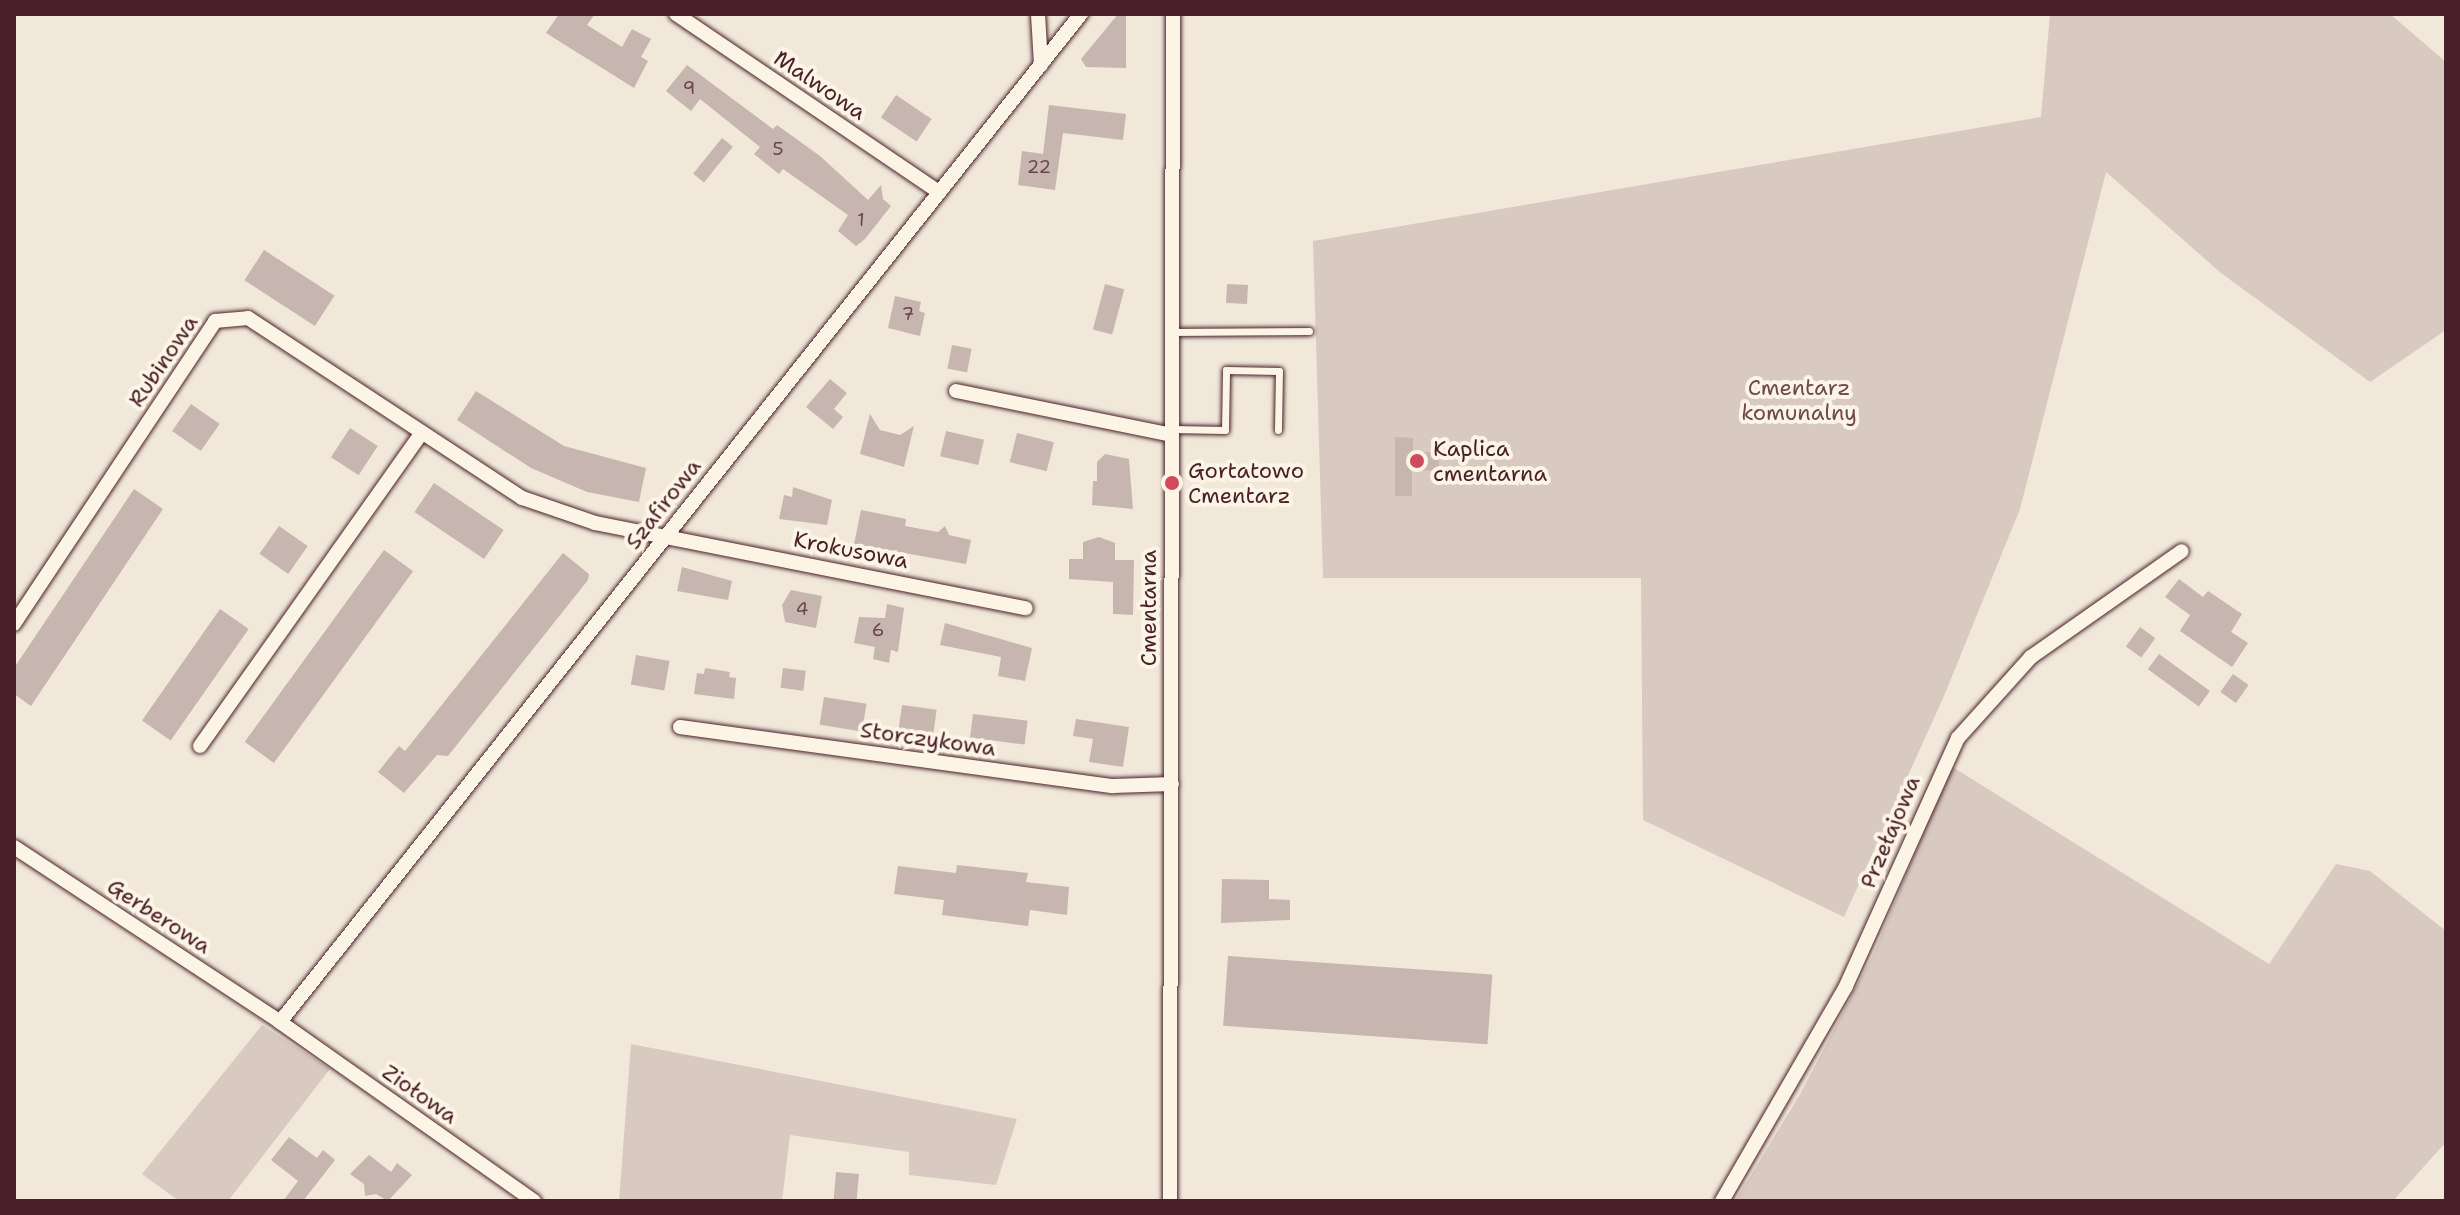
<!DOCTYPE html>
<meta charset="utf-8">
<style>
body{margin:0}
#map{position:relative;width:2460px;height:1215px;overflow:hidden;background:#f1e8da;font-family:"Shantell Sans",sans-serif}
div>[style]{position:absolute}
.green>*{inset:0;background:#d8cac0}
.building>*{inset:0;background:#c7b6af;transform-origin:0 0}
.roads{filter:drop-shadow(0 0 2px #4a1f2b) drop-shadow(0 0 2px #4a1f2b)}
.lane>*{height:7px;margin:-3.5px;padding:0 3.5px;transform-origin:3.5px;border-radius:3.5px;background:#fcf5e5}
.street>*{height:14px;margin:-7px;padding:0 7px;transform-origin:7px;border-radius:7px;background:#fcf5e5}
.dots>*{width:22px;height:22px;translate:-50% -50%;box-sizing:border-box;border:4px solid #fcf5e5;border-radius:50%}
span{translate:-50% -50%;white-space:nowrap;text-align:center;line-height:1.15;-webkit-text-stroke:8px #fcf5e5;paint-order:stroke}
.number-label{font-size:18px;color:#69454c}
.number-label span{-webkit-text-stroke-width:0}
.street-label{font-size:22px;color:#4a1f2b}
.park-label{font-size:22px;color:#6e4a50}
.poi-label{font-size:22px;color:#4a1f2b}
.left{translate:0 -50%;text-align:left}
.frame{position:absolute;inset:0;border:16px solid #4a1f2b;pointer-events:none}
</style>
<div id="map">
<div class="green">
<div style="clip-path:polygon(2050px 14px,2390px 14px,2446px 62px,2446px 330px,2370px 382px,2221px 273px,2106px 172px,2020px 509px,1944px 696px,1844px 917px,1643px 820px,1641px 578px,1323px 578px,1313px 241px,2041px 117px)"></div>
<div style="clip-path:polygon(1951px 766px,2269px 964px,2336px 864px,2370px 871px,2446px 931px,2446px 1142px,2393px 1201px,1735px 1201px,1799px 1096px,1873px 955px)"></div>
<div style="clip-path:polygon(262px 1025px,330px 1069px,228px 1201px,179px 1201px,142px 1174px)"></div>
<div style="clip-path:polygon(631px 1044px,1017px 1119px,996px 1185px,909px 1175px,909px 1152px,790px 1135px,782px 1201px,619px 1201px)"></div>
</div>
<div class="building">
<div style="clip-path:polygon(559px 14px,595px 14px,587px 25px,622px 47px,632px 29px,651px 39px,641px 57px,648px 61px,634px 88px,546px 33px)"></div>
<div style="clip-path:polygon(1118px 14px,1126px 14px,1126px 68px,1086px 67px,1081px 59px)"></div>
<div style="clip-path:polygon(687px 65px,773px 129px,777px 125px,820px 156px,868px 200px,881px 185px,883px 199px,891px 206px,865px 239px,856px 246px,838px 231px,848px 215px,783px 169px,779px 174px,754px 154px,760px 147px,700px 99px,691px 111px,666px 91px)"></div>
<div style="left:896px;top:95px;width:43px;height:27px;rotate:34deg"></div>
<div style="clip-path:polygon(1049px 105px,1126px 114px,1123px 140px,1063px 133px,1055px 190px,1018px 185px,1022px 151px,1043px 154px)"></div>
<div style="left:722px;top:138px;width:14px;height:46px;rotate:39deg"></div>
<div style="left:264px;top:250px;width:84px;height:36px;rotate:33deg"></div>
<div style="left:1105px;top:284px;width:20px;height:47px;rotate:15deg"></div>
<div style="left:1227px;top:284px;width:21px;height:19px;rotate:3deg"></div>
<div style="clip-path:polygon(895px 296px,921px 302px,919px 311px,925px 313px,920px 336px,888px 328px)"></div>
<div style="left:952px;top:345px;width:20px;height:24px;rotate:11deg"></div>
<div style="clip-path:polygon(830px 379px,847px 393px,834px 409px,843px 417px,833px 429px,806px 407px)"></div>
<div style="clip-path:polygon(476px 391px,564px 446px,646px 468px,639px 502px,587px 492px,531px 468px,457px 420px)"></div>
<div style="left:191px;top:404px;width:35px;height:33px;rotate:35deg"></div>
<div style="clip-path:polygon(870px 414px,880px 430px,900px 435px,914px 426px,904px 467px,860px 454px)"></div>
<div style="left:350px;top:428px;width:33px;height:35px;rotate:33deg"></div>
<div style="left:946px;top:431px;width:39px;height:26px;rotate:13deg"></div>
<div style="left:1017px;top:433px;width:38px;height:30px;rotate:14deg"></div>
<div style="clip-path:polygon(1395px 437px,1413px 438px,1413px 452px,1439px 452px,1439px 470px,1412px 471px,1412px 496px,1395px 496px)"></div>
<div style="clip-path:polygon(1105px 454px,1129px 459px,1133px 509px,1092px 505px,1093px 481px,1097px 481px,1097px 462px)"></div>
<div style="left:434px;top:483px;width:84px;height:35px;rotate:34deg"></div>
<div style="clip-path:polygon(793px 487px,832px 500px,827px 525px,779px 519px,784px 495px,792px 497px)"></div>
<div style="clip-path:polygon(134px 489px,163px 509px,31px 706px,14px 694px,14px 668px)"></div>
<div style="clip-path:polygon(861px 510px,906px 519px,905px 526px,938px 532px,945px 526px,949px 535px,971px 540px,966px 564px,854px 544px)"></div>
<div style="left:279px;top:526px;width:35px;height:34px;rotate:35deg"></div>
<div style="clip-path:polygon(1099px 537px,1115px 543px,1115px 560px,1134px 560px,1133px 615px,1113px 614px,1113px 582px,1069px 579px,1069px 559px,1083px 559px,1083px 542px)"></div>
<div style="left:384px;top:550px;width:36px;height:237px;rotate:36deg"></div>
<div style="clip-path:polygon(563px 553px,589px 574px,588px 580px,448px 756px,437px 755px,404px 793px,378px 772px,399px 746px,405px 751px)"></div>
<div style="clip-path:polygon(682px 567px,732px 581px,728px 600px,677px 591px)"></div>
<div style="clip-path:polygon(2179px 579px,2203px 597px,2208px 591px,2242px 614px,2231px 632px,2248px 643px,2232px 667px,2180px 631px,2190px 615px,2165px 597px)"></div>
<div style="clip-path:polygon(791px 590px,822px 596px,816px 628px,785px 622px,782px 605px)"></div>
<div style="clip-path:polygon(887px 604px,904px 608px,898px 652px,891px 650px,889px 663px,873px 659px,875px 647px,854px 643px,859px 617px,885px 618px)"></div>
<div style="left:220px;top:609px;width:35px;height:136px;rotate:35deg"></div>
<div style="clip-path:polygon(945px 623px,1032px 648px,1025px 681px,998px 676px,1001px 657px,940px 645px)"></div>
<div style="left:2140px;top:627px;width:19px;height:24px;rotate:36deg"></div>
<div style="left:2159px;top:654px;width:63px;height:19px;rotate:36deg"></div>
<div style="left:636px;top:655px;width:34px;height:30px;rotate:10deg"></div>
<div style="clip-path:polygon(705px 668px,730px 672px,729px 677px,736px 678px,734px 699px,694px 694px,697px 673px,704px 674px)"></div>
<div style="left:783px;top:668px;width:23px;height:20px;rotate:7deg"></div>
<div style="left:2233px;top:674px;width:19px;height:22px;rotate:35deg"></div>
<div style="left:824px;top:697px;width:43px;height:28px;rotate:9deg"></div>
<div style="left:902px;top:705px;width:35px;height:30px;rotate:8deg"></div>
<div style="left:973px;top:714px;width:55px;height:24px;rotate:7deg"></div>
<div style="clip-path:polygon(1076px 719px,1129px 727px,1123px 767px,1089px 762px,1093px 739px,1073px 736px)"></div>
<div style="clip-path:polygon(957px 865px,1028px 873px,1026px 882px,1069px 887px,1067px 915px,1030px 910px,1028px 926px,942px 915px,944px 900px,894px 894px,898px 866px,956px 873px)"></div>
<div style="clip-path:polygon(1222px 879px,1269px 880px,1269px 899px,1290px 900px,1290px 920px,1221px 923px)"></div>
<div style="left:1228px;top:956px;width:265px;height:70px;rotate:4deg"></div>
<div style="clip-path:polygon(289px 1137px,317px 1158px,323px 1150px,335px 1160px,303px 1201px,283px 1201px,298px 1181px,271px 1160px)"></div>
<div style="clip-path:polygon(369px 1155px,391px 1172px,397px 1163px,412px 1175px,388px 1201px,376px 1194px,365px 1196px,364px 1184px,350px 1174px)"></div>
<div style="left:836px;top:1172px;width:23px;height:29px;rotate:5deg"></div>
</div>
<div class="roads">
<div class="lane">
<div style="left:1172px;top:332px;width:137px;rotate:-0.4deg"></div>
<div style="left:1172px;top:429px;width:53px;rotate:1.1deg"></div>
<div style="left:1225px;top:430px;width:60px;rotate:-89deg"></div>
<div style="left:1226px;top:370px;width:53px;rotate:1.1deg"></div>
<div style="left:1279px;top:371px;width:59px;rotate:91deg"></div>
</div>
<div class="street">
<div style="left:676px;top:14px;width:318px;rotate:34.1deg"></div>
<div style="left:1038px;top:14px;width:51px;rotate:86.6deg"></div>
<div style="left:956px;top:391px;width:220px;rotate:11.5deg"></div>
<div style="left:14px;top:624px;width:364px;rotate:-56.4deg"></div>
<div style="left:215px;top:321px;width:33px;rotate:-5deg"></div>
<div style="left:248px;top:318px;width:328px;rotate:33.3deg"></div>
<div style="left:522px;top:498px;width:77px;rotate:18.9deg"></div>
<div style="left:595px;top:523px;width:439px;rotate:11.2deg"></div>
<div style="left:680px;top:727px;width:437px;rotate:7.8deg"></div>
<div style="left:1113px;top:786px;width:59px;rotate:-1.9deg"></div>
<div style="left:200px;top:746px;width:384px;rotate:-54.7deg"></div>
<div style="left:14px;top:847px;width:318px;rotate:33.3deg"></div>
<div style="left:280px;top:1022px;width:311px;rotate:35.2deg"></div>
<div style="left:280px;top:1022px;width:1288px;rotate:-51.53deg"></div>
<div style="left:1170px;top:1201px;width:1187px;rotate:-89.86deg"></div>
<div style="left:1722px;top:1201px;width:248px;rotate:-60deg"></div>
<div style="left:1846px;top:986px;width:272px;rotate:-65.7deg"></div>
<div style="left:1958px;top:738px;width:109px;rotate:-48deg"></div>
<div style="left:2031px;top:657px;width:184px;rotate:-35.1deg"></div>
</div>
</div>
<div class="dots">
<div style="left:1417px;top:461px;background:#d1495b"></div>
<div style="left:1172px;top:483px;background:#d1495b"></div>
</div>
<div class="number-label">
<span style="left:689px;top:88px">9</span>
<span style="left:778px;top:149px">5</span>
<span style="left:1039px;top:167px">22</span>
<span style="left:861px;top:220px">1</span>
<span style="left:908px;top:314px">7</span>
<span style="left:802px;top:609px">4</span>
<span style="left:878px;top:630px">6</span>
</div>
<div class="street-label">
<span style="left:820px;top:85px;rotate:34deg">Malwowa</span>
<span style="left:163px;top:361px;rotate:-56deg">Rubinowa</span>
<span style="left:663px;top:504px;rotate:-52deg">Szafirowa</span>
<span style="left:851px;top:550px;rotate:11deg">Krokusowa</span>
<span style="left:1149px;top:608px;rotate:-90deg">Cmentarna</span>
<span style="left:928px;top:739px;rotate:8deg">Storczykowa</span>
<span style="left:1890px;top:832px;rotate:-67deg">Przełajowa</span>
<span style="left:159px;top:916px;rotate:33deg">Gerberowa</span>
<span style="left:420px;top:1094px;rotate:35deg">Ziołowa</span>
</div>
<div class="park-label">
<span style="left:1799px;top:400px">Cmentarz<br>komunalny</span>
</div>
<div class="poi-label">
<span class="left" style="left:1433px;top:461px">Kaplica<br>cmentarna</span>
<span class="left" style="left:1188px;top:483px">Gortatowo<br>Cmentarz</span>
</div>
<div class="frame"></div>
</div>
